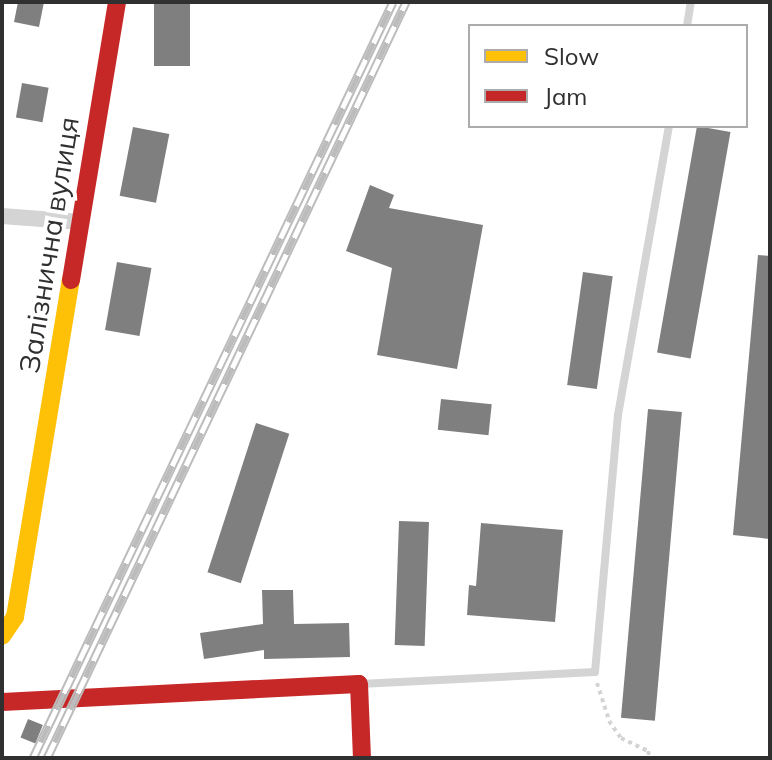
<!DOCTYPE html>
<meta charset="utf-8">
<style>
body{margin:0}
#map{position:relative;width:772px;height:760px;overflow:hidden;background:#fff;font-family:Mulish,sans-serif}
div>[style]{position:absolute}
.building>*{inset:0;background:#7f7f7f;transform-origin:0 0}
.path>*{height:4px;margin-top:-2px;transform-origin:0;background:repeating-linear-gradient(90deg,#d4d4d4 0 4px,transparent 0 8px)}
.lane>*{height:8px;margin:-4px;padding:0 4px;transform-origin:4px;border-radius:4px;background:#d4d4d4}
.street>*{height:16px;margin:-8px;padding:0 8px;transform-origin:8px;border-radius:8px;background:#d4d4d4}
.slow>*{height:18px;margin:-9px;padding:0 9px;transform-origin:9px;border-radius:9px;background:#ffc107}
.jam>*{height:18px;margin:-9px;padding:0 9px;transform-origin:9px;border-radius:9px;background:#c62828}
.rail>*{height:9px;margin-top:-4.5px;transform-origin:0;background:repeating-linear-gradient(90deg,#fff 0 18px,#bcbcbc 0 36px);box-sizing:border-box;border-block:2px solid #bcbcbc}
span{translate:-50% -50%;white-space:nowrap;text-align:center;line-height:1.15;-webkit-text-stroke:8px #fff;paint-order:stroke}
.street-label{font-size:28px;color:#303030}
.frame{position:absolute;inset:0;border:4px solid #303030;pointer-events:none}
.legend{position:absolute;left:468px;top:24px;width:280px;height:104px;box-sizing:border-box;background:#fff;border:2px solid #acacac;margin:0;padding:10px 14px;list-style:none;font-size:24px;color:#303030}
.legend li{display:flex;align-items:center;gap:16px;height:40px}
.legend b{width:40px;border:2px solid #acacac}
</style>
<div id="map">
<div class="building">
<div style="clip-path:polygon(18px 2px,44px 2px,39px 27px,14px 22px)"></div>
<div style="left:154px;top:2px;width:36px;height:64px"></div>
<div style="left:22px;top:83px;width:27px;height:35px;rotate:10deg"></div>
<div style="left:697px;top:126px;width:34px;height:230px;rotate:10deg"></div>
<div style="left:133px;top:127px;width:37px;height:70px;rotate:11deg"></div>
<div style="clip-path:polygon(370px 185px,394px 195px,389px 208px,483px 225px,457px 369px,377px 355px,392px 268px,346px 251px)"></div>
<div style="clip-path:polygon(758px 255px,770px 256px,770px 539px,733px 535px)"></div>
<div style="left:117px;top:262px;width:35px;height:69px;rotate:10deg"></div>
<div style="left:583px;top:272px;width:30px;height:114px;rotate:8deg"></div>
<div style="left:441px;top:399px;width:51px;height:31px;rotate:6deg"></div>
<div style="left:648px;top:409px;width:34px;height:310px;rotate:5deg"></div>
<div style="left:256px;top:423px;width:35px;height:157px;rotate:18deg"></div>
<div style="left:399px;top:521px;width:30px;height:124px;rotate:2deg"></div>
<div style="clip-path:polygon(481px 523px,563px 530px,555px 622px,467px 615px,469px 585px,476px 586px)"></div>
<div style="clip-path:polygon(262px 590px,293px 590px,294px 624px,349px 623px,350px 657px,264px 659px,264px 650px,204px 659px,200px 633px,263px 624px)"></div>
<div style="left:28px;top:719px;width:16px;height:20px;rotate:22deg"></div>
</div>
<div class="path">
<div style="left:597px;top:683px;width:40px;rotate:72deg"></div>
<div style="left:609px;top:721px;width:21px;rotate:55deg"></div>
<div style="left:621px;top:738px;width:30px;rotate:26deg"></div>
<div style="left:648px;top:751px;width:7px;rotate:74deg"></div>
</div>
<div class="lane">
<div style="left:687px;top:26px;width:24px;rotate:-81deg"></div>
<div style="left:360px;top:684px;width:235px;rotate:-2.9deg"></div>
<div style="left:595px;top:672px;width:258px;rotate:-84.9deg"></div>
<div style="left:618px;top:415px;width:293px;rotate:-80deg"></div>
</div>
<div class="street">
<div style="left:2px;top:216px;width:79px;rotate:4.3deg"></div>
</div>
<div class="slow">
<div style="left:2px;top:636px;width:23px;rotate:-56deg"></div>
<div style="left:15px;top:617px;width:342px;rotate:-80.6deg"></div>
</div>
<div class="jam">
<div style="left:71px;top:280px;width:282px;rotate:-80.6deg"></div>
<div style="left:2px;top:702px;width:357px;rotate:-2.9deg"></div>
<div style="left:359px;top:684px;width:74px;rotate:87.7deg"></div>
</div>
<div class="rail">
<div style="left:33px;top:758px;width:837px;rotate:-64.54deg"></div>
<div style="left:47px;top:758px;width:837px;rotate:-64.6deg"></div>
</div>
<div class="street-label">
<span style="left:49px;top:245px;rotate:-81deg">Залізнична вулиця</span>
</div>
<div class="frame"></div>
<ul class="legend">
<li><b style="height:10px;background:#ffc107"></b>Slow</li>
<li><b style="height:10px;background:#c62828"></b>Jam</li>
</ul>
</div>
